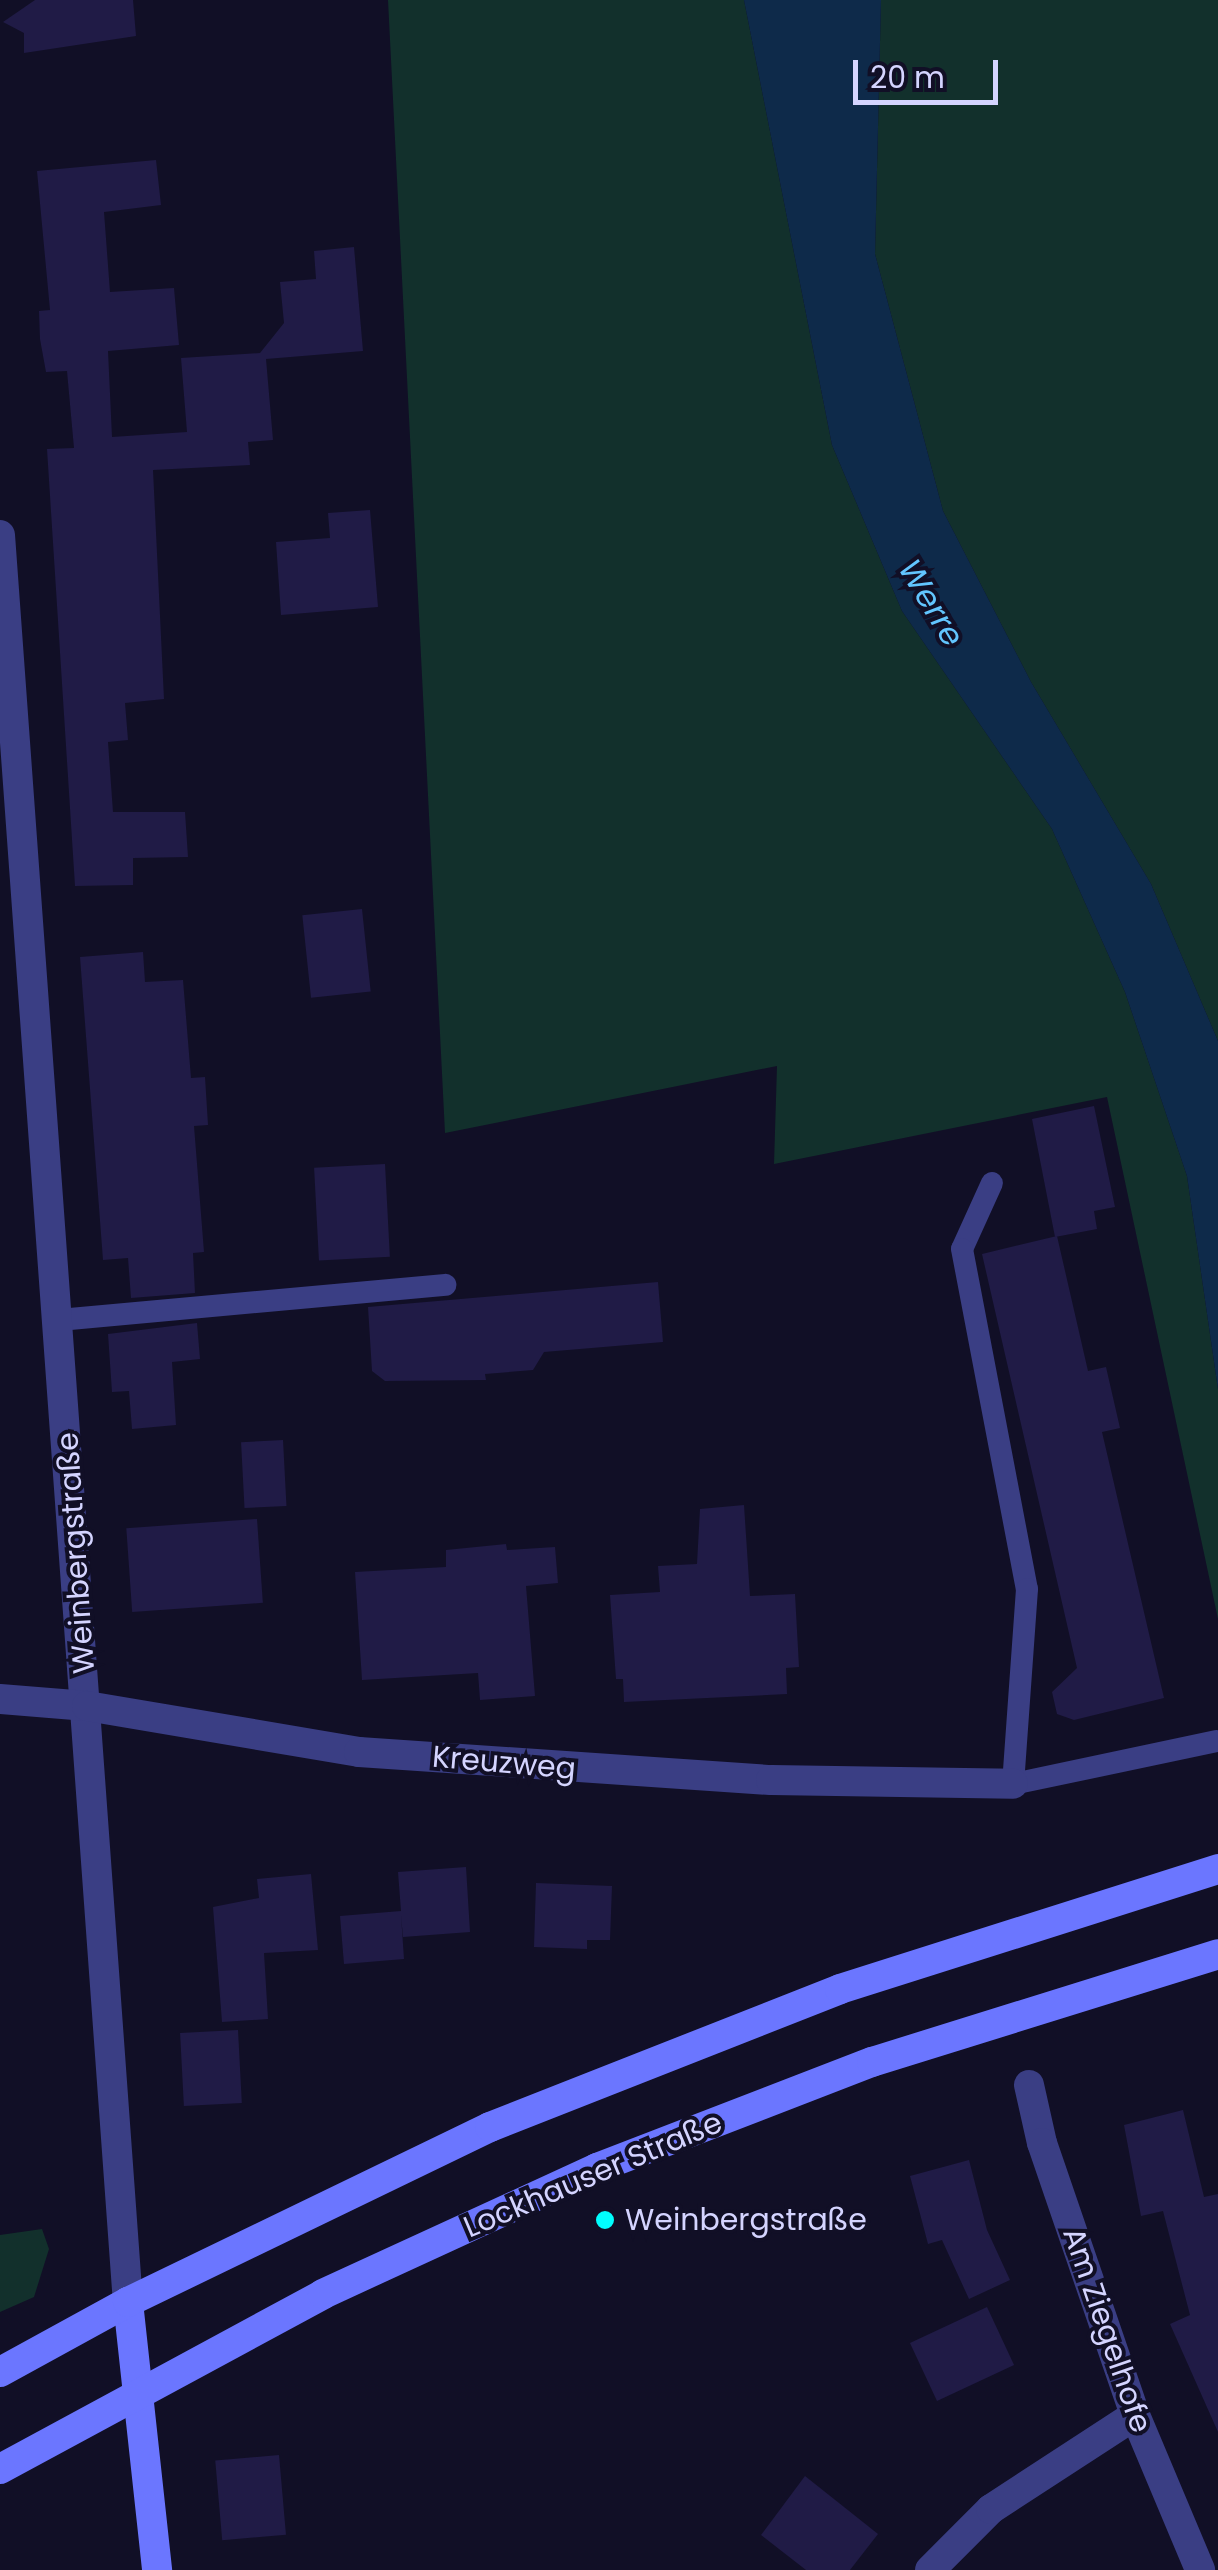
<!DOCTYPE html>
<meta charset="utf-8">
<style>
body{margin:0}
#map{position:relative;width:1218px;height:2570px;overflow:hidden;background:#110f26;font-family:Poppins,sans-serif}
div>[style]{position:absolute}
.green>*{inset:0;background:#12302c}
.water>*{inset:0;background:#0e2a4a}
.building>*{inset:0;background:#201b46;transform-origin:0 0}
.lane>*{height:22px;margin:-11px;padding:0 11px;transform-origin:11px;border-radius:11px;background:#3a3e84}
.street>*{height:30px;margin:-15px;padding:0 15px;transform-origin:15px;border-radius:15px;background:#3a3e84}
.secondary>*{height:30px;margin:-15px;padding:0 15px;transform-origin:15px;border-radius:15px;background:#6b76ff}
.dots>*{width:28px;height:28px;translate:-50% -50%;box-sizing:border-box;border:5px solid #110f26;border-radius:50%}
span{translate:-50% -50%;white-space:nowrap;text-align:center;line-height:1.15;-webkit-text-stroke:8px #110f26;paint-order:stroke}
.street-label{font-size:30px;color:#d4d4ff}
.poi-label{font-size:30px;color:#d4d4ff}
.left{translate:0 -50%;text-align:left}
.water-label{font-size:32px;color:#62c5fe;font-style:italic}
.scale{position:absolute;left:853px;top:60px;width:145px;height:45px;box-sizing:border-box;border:5px solid #d4d4ff;border-top:0;padding-left:12px;font-size:30px;line-height:35px;white-space:nowrap;color:#d4d4ff;-webkit-text-stroke:8px #110f26;paint-order:stroke}
</style>
<div id="map">
<div class="green">
<div style="clip-path:polygon(388px 0,744px 0,832px 445px,902px 611px,1052px 829px,1125px 992px,1187px 1176px,1218px 1389px,1218px 1619px,1107px 1097px,774px 1164px,777px 1066px,445px 1133px)"></div>
<div style="clip-path:polygon(881px 0,1218px 0,1218px 1041px,1151px 884px,1031px 682px,943px 511px,875px 254px)"></div>
<div style="clip-path:polygon(42px 2229px,49px 2249px,34px 2297px,0 2312px,0 2235px)"></div>
</div>
<div class="water">
<div style="clip-path:polygon(744px 0,881px 0,875px 254px,943px 511px,1031px 682px,1151px 884px,1218px 1041px,1218px 1389px,1187px 1176px,1125px 992px,1052px 829px,902px 611px,832px 445px)"></div>
</div>
<div class="building">
<div style="clip-path:polygon(35px 0,133px 0,136px 36px,24px 53px,24px 33px,3px 22px)"></div>
<div style="clip-path:polygon(156px 160px,161px 205px,104px 212px,110px 292px,174px 288px,179px 345px,108px 351px,112px 437px,187px 432px,181px 358px,260px 353px,284px 323px,280px 282px,316px 279px,314px 251px,354px 247px,363px 351px,266px 359px,273px 440px,248px 442px,250px 465px,153px 470px,164px 699px,125px 703px,128px 740px,108px 742px,113px 812px,185px 812px,188px 857px,133px 858px,133px 885px,75px 886px,47px 449px,74px 448px,67px 371px,46px 372px,40px 339px,39px 311px,50px 310px,37px 171px)"></div>
<div style="clip-path:polygon(370px 510px,378px 607px,281px 615px,276px 542px,330px 538px,328px 513px)"></div>
<div style="left:362px;top:909px;width:83px;height:60px;rotate:84deg"></div>
<div style="clip-path:polygon(143px 952px,145px 982px,183px 980px,191px 1078px,205px 1077px,208px 1125px,194px 1126px,204px 1252px,193px 1253px,195px 1293px,131px 1298px,128px 1258px,103px 1260px,80px 957px)"></div>
<div style="clip-path:polygon(1094px 1106px,1115px 1207px,1094px 1211px,1097px 1229px,1055px 1237px,1032px 1119px)"></div>
<div style="left:385px;top:1164px;width:93px;height:71px;rotate:87deg"></div>
<div style="clip-path:polygon(1057px 1236px,1088px 1371px,1106px 1367px,1120px 1428px,1102px 1432px,1164px 1698px,1074px 1720px,1057px 1714px,1052px 1692px,1077px 1668px,982px 1254px)"></div>
<div style="clip-path:polygon(658px 1282px,663px 1342px,544px 1352px,533px 1370px,485px 1374px,486px 1380px,385px 1381px,372px 1371px,368px 1307px)"></div>
<div style="clip-path:polygon(197px 1323px,200px 1359px,172px 1362px,176px 1425px,132px 1429px,129px 1391px,112px 1392px,108px 1334px)"></div>
<div style="left:283px;top:1440px;width:66px;height:42px;rotate:87deg"></div>
<div style="clip-path:polygon(744px 1505px,750px 1596px,795px 1594px,799px 1667px,786px 1668px,787px 1694px,624px 1702px,623px 1679px,616px 1679px,610px 1595px,660px 1592px,658px 1566px,697px 1564px,700px 1509px)"></div>
<div style="left:257px;top:1519px;width:84px;height:131px;rotate:86deg"></div>
<div style="clip-path:polygon(506px 1544px,507px 1550px,555px 1547px,558px 1583px,526px 1586px,535px 1696px,480px 1700px,478px 1673px,362px 1680px,355px 1572px,446px 1567px,446px 1550px)"></div>
<div style="clip-path:polygon(466px 1867px,470px 1932px,403px 1937px,401px 1915px,404px 1959px,344px 1964px,340px 1916px,401px 1911px,398px 1872px)"></div>
<div style="clip-path:polygon(311px 1874px,318px 1950px,264px 1953px,268px 2019px,222px 2022px,213px 1907px,259px 1898px,257px 1879px)"></div>
<div style="clip-path:polygon(536px 1883px,612px 1886px,610px 1940px,587px 1940px,587px 1949px,534px 1947px)"></div>
<div style="left:238px;top:2030px;width:73px;height:58px;rotate:87deg"></div>
<div style="clip-path:polygon(1183px 2110px,1204px 2197px,1218px 2194px,1218px 2432px,1170px 2324px,1190px 2315px,1163px 2211px,1141px 2216px,1124px 2125px)"></div>
<div style="clip-path:polygon(969px 2160px,987px 2230px,1010px 2280px,969px 2299px,942px 2240px,928px 2244px,910px 2176px)"></div>
<div style="left:987px;top:2307px;width:64px;height:85px;rotate:65deg"></div>
<div style="left:279px;top:2455px;width:80px;height:64px;rotate:85deg"></div>
<div style="clip-path:polygon(805px 2476px,878px 2534px,850px 2570px,806px 2570px,761px 2535px)"></div>
</div>
<div class="lane">
<div style="left:992px;top:1183px;width:72px;rotate:114.4deg"></div>
<div style="left:962px;top:1249px;width:346px;rotate:79.2deg"></div>
<div style="left:1027px;top:1589px;width:196px;rotate:94.1deg"></div>
<div style="left:1013px;top:1784px;width:208px;rotate:-11.9deg"></div>
<div style="left:59px;top:1320px;width:388px;rotate:-5.2deg"></div>
</div>
<div class="street">
<div style="left:0;top:535px;width:1772px;rotate:85.86deg"></div>
<div style="left:0;top:1699px;width:87px;rotate:4.6deg"></div>
<div style="left:87px;top:1706px;width:276px;rotate:9.6deg"></div>
<div style="left:359px;top:1752px;width:413px;rotate:3.9deg"></div>
<div style="left:771px;top:1780px;width:242px;rotate:0.9deg"></div>
<div style="left:1029px;top:2085px;width:59px;rotate:77.4deg"></div>
<div style="left:1042px;top:2143px;width:287px;rotate:71.1deg"></div>
<div style="left:1135px;top:2415px;width:168px;rotate:67.2deg"></div>
<div style="left:930px;top:2570px;width:86px;rotate:-45deg"></div>
<div style="left:991px;top:2509px;width:172px;rotate:-33.1deg"></div>
</div>
<div class="secondary">
<div style="left:128px;top:2302px;width:270px;rotate:83.8deg"></div>
<div style="left:0;top:2372px;width:146px;rotate:-28.7deg"></div>
<div style="left:128px;top:2302px;width:402px;rotate:-25.8deg"></div>
<div style="left:490px;top:2127px;width:376px;rotate:-21.5deg"></div>
<div style="left:840px;top:1989px;width:397px;rotate:-17.6deg"></div>
<div style="left:0;top:2469px;width:367px;rotate:-28.4deg"></div>
<div style="left:323px;top:2294px;width:302px;rotate:-24.7deg"></div>
<div style="left:597px;top:2168px;width:295px;rotate:-21.1deg"></div>
<div style="left:872px;top:2062px;width:362px;rotate:-17.3deg"></div>
</div>
<div class="dots">
<div style="left:605px;top:2220px;background:#01fdfe"></div>
</div>
<div class="street-label">
<span style="left:76px;top:1553px;rotate:-94deg">Weinbergstraße</span>
<span style="left:504px;top:1763px;rotate:5deg">Kreuzweg</span>
<span style="left:593px;top:2175px;rotate:-23deg">Lockhauser Straße</span>
<span style="left:1107px;top:2330px;rotate:71deg">Am Ziegelhofe</span>
</div>
<div class="poi-label">
<span class="left" style="left:625px;top:2220px">Weinbergstraße</span>
</div>
<div class="water-label">
<span style="left:931px;top:603px;rotate:59deg">Werre</span>
</div>
<div class="scale">20 m</div>
</div>
